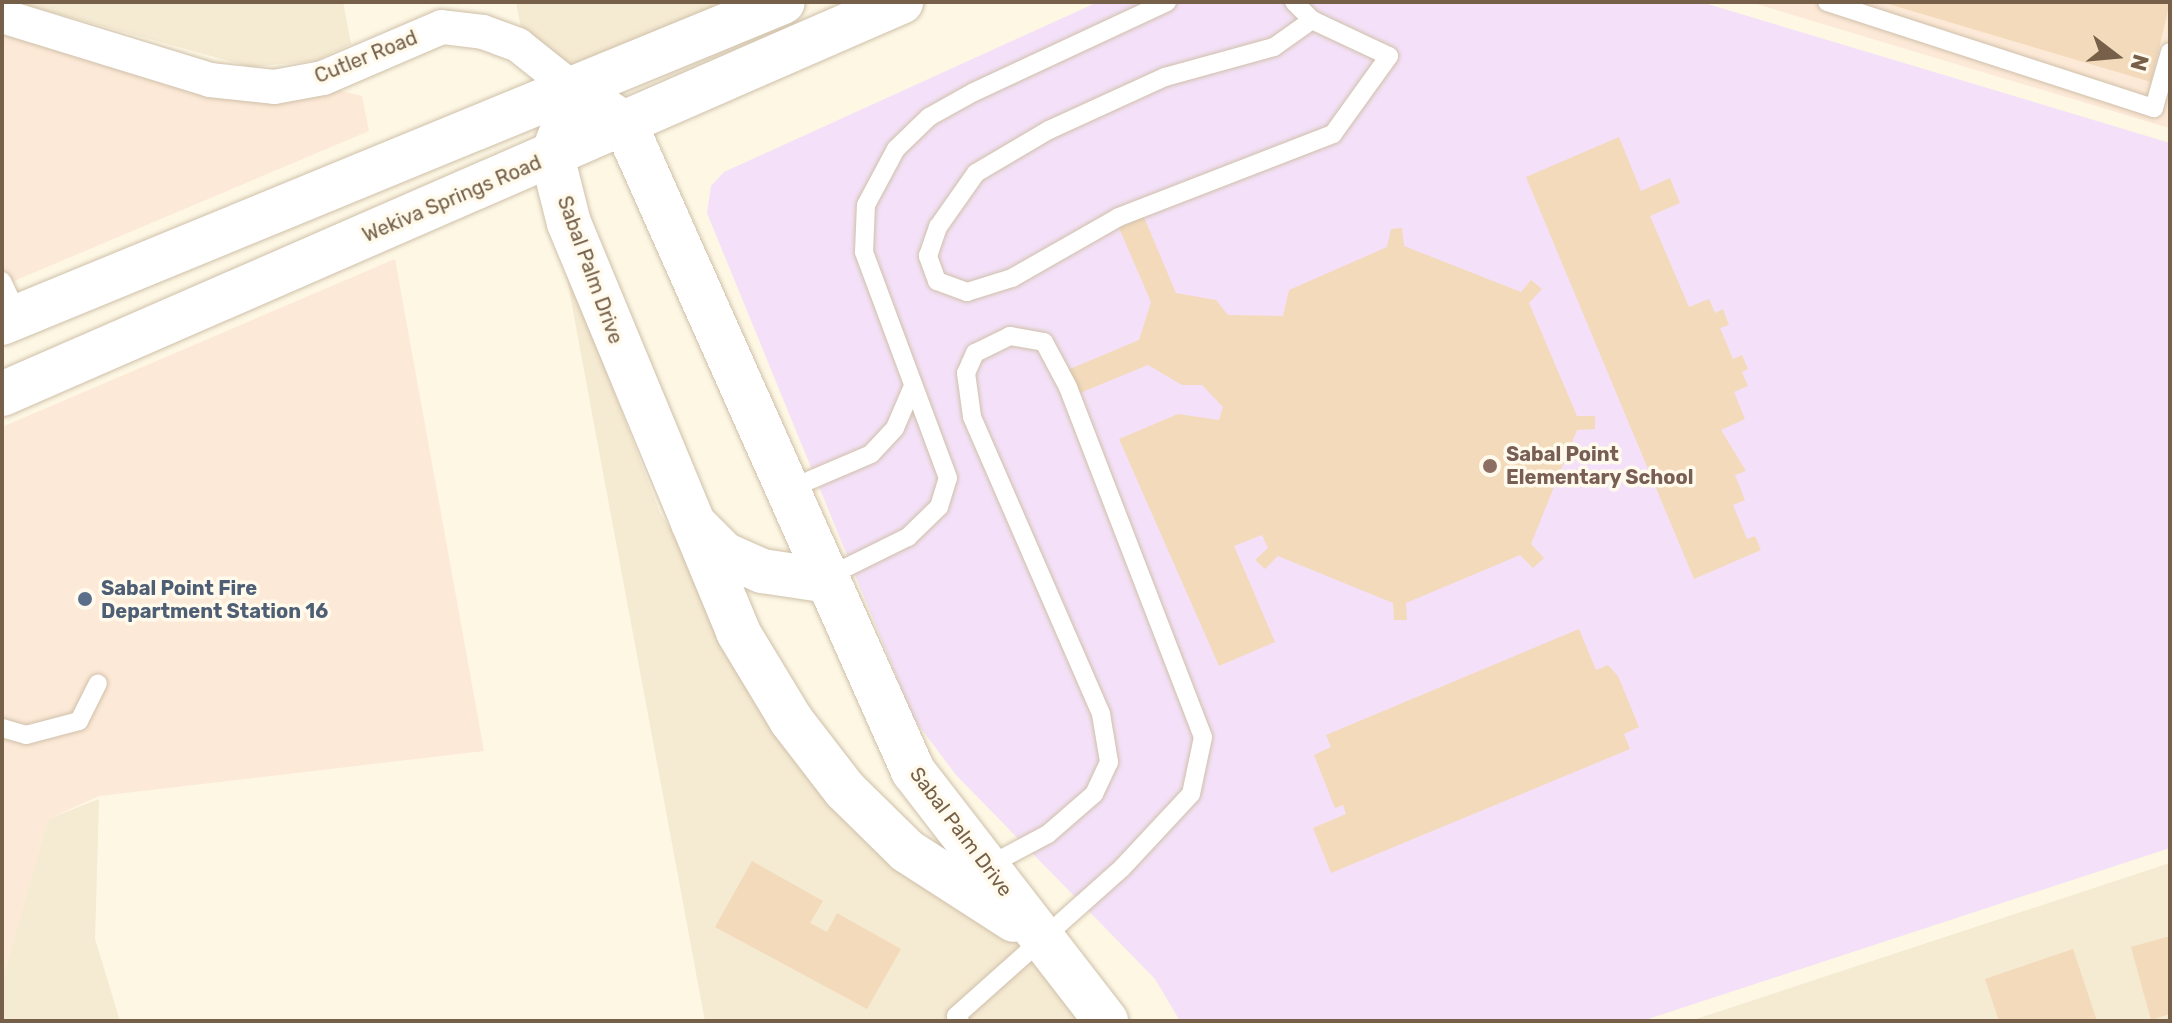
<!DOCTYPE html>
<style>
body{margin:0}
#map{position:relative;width:2172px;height:1023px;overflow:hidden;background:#fdf7e4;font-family:Rubik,sans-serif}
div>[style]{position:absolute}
.residential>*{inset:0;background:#f5ead2}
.commercial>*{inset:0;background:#fde9d7}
.education>*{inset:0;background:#f4e1f9}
.building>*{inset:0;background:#f3dabb}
.roads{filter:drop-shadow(0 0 2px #cfc0aa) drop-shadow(0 0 2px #cfc0aa)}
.lane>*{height:18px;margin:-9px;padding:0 9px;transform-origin:9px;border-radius:9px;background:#fff}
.street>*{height:34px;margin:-17px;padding:0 17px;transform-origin:17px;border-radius:17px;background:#fff}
.secondary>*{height:44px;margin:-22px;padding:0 22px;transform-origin:22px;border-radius:22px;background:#fff}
.dots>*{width:22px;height:22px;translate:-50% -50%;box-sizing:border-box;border:4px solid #fffaeb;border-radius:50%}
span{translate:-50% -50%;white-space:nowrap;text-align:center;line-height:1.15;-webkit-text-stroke:7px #fffaeb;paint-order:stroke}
.street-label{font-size:20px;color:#766049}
.education-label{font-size:20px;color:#785e54;font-weight:700}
.left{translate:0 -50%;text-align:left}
.service-label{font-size:20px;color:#4e5e75;font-weight:700}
.frame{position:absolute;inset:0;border:4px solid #766049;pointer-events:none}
.north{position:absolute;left:2076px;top:16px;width:80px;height:80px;-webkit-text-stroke:6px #fffaeb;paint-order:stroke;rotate:106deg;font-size:22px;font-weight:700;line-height:32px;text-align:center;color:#766049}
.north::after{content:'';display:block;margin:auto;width:28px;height:36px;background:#766049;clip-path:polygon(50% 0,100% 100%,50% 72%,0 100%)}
</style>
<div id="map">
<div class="residential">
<div style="clip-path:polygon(15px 2px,343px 2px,351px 44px,315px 61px,251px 67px)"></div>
<div style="clip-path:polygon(516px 2px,737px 2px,579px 72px,521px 28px)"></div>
<div style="clip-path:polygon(563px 257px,660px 513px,894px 862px,1025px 948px,1086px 1021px,705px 1021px)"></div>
<div style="clip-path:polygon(99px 799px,95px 939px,120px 1021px,2px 1021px,2px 980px,48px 819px)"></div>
<div style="clip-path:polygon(2170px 863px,2170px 1021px,1690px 1021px)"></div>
</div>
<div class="commercial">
<div style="clip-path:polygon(1750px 2px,2170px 2px,2170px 128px,2169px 128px)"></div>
<div style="clip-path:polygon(2px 33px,205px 96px,279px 104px,338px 90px,362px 96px,369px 131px,2px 286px)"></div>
<div style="clip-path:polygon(395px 259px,484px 751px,99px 796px,48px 819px,2px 980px,2px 427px)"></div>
</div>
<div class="education">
<div style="clip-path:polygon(1098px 2px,1701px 2px,2170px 143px,2170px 848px,1642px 1021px,1180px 1021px,1155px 979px,956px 775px,914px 719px,707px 213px,711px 186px,724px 172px)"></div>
</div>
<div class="building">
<div style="clip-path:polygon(2170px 2px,2151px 82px,1885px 3px,1885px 2px)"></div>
<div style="clip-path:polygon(1619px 137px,1641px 191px,1670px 178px,1680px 203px,1650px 216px,1689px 307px,1709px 299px,1715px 313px,1723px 309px,1729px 325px,1720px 328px,1733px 359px,1742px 355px,1748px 369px,1742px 372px,1748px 386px,1734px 392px,1745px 419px,1721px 430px,1746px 471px,1735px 475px,1745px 500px,1733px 505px,1747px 539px,1755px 536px,1761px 550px,1694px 579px,1526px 177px)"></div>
<div style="clip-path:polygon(1144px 217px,1176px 293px,1216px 300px,1228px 315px,1283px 316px,1289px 290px,1387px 247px,1391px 229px,1402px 228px,1404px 246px,1521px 292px,1531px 280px,1542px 289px,1529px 303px,1577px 416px,1595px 416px,1595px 429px,1577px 430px,1531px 544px,1544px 558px,1533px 568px,1520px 555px,1406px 603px,1407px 620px,1394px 620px,1393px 603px,1278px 556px,1265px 569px,1255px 560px,1268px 548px,1262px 535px,1234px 546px,1275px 642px,1219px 666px,1119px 439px,1178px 414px,1219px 420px,1223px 407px,1202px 385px,1182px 385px,1148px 365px,1075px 395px,1065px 371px,1139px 340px,1151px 302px,1119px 228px)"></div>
<div style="clip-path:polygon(1579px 629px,1596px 670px,1608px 665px,1618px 676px,1639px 727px,1624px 734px,1630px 749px,1331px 873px,1313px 828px,1346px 814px,1343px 805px,1335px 808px,1314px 755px,1331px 747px,1326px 735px)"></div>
<div style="clip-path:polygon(752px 861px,823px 901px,810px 923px,827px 932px,837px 913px,901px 949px,867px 1009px,715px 927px)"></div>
<div style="clip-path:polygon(2170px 936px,2170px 1014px,2151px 1020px,2131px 947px)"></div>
<div style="clip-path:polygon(2073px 949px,2097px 1021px,1999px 1021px,1985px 979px)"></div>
</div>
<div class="roads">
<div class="lane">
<div style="left:1294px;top:2px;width:25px;rotate:45deg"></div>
<div style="left:1312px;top:20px;width:85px;rotate:25.1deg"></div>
<div style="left:1389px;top:56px;width:96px;rotate:125.7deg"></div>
<div style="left:1333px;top:134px;width:230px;rotate:158.8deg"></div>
<div style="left:1119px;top:217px;width:123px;rotate:150.3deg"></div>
<div style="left:1012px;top:278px;width:47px;rotate:162.7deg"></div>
<div style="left:967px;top:292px;width:32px;rotate:-160deg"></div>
<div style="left:937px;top:281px;width:27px;rotate:-110deg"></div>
<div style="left:928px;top:256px;width:31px;rotate:-71deg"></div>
<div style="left:938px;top:227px;width:66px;rotate:-54.9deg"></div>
<div style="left:976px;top:173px;width:85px;rotate:-30.5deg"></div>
<div style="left:1049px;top:130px;width:128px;rotate:-24.6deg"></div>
<div style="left:1165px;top:77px;width:113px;rotate:-15.4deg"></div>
<div style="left:1274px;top:47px;width:47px;rotate:-35.4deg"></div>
<div style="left:1827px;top:2px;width:344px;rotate:18deg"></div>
<div style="left:2154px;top:108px;width:58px;rotate:-74.1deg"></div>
<div style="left:2px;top:281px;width:38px;rotate:65deg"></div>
<div style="left:787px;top:490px;width:91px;rotate:-23.2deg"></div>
<div style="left:871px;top:454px;width:35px;rotate:-47deg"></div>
<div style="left:895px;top:428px;width:46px;rotate:-66.8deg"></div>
<div style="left:825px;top:578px;width:93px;rotate:-26.3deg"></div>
<div style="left:908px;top:537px;width:43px;rotate:-44.1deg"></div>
<div style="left:939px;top:507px;width:30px;rotate:-73deg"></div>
<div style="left:948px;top:478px;width:241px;rotate:-110.4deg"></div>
<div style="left:864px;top:252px;width:47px;rotate:-87.6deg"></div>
<div style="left:866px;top:205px;width:64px;rotate:-61.8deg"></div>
<div style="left:896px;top:149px;width:46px;rotate:-44.1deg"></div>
<div style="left:929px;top:117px;width:51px;rotate:-29.1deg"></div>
<div style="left:974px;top:92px;width:213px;rotate:-25deg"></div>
<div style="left:2px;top:728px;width:25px;rotate:16deg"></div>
<div style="left:26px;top:735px;width:55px;rotate:-14.8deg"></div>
<div style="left:79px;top:721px;width:42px;rotate:-63.4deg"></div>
<div style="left:960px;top:1021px;width:6px;rotate:-129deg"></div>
<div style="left:956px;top:1016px;width:222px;rotate:-41.7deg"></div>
<div style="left:1122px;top:868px;width:101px;rotate:-47deg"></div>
<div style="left:1191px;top:794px;width:58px;rotate:-78.1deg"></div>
<div style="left:1203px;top:737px;width:375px;rotate:-111.1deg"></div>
<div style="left:1068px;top:387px;width:51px;rotate:-118.1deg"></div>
<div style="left:1044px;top:342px;width:35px;rotate:-170deg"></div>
<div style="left:1010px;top:336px;width:39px;rotate:154deg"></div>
<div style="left:975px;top:353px;width:22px;rotate:114deg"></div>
<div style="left:966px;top:373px;width:44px;rotate:82.2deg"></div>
<div style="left:972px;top:417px;width:324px;rotate:66.5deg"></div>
<div style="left:1101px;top:714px;width:49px;rotate:80.5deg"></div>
<div style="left:1109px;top:762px;width:35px;rotate:115deg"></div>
<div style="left:1094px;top:794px;width:61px;rotate:139deg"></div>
<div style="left:1048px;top:834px;width:70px;rotate:152deg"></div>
</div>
<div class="street">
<div style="left:2px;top:16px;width:218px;rotate:17.1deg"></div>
<div style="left:210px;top:80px;width:64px;rotate:6.2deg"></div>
<div style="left:274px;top:87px;width:50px;rotate:-10.4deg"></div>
<div style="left:323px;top:78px;width:129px;rotate:-23.2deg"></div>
<div style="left:442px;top:27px;width:41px;rotate:7deg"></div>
<div style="left:483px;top:32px;width:37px;rotate:20deg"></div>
<div style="left:518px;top:45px;width:75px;rotate:38.5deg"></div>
</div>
<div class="secondary">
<div style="left:577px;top:92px;width:58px;rotate:33.7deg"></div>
<div style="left:625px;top:124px;width:708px;rotate:66deg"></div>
<div style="left:913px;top:771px;width:316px;rotate:52.3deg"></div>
<div style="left:577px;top:92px;width:69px;rotate:111.3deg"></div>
<div style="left:552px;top:156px;width:69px;rotate:75.8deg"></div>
<div style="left:569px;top:223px;width:443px;rotate:67.5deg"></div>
<div style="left:738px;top:632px;width:103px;rotate:58.9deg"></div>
<div style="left:791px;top:720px;width:88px;rotate:52.4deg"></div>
<div style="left:845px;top:790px;width:87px;rotate:44.5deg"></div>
<div style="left:907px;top:851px;width:127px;rotate:32.8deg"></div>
<div style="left:2px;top:323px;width:844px;rotate:-22.34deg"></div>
<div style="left:2px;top:394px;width:981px;rotate:-23.56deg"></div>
<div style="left:693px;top:523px;width:44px;rotate:45deg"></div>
<div style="left:724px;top:554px;width:42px;rotate:24.1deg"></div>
<div style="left:762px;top:571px;width:61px;rotate:8.5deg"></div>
</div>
</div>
<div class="dots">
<div style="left:1490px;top:466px;background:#8d6e63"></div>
<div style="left:85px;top:599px;background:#5c6f8a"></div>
</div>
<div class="street-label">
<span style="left:366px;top:57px;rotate:-22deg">Cutler Road</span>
<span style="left:452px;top:199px;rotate:-23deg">Wekiva Springs Road</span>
<span style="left:590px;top:270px;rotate:70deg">Sabal Palm Drive</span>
<span style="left:961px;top:832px;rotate:53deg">Sabal Palm Drive</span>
</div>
<div class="education-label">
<span class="left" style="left:1506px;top:466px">Sabal Point<br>Elementary School</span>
</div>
<div class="service-label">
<span class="left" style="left:101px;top:600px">Sabal Point Fire<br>Department Station 16</span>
</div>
<div class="frame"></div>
<div class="north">N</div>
</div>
